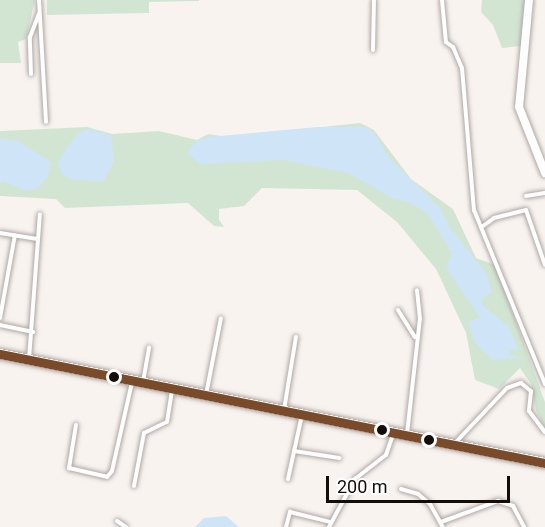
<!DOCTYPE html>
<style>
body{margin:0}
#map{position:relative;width:545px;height:527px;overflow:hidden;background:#f9f3f0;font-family:Roboto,sans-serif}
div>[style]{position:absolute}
.green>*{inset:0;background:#d2e5d3}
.water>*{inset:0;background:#cfe4f7}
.roads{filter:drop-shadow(0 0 2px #aea7a2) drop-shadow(0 0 2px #aea7a2)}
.lane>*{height:4px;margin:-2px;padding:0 2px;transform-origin:2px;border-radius:2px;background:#fefdfd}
.street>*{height:8px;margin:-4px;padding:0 4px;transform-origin:4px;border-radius:4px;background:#fefdfd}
.secondary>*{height:10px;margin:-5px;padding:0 5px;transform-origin:5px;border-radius:5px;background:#fefdfd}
.bus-1>*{height:9px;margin:-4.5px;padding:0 4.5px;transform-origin:4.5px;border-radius:4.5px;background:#7a4b2a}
.dots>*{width:16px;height:16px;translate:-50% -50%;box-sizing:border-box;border:3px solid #fff;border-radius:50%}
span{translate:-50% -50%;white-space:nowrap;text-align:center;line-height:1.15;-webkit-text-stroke:4.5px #fff;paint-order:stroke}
.scale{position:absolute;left:326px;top:476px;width:184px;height:27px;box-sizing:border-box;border:3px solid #140c07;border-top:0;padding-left:8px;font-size:18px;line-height:21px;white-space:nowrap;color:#140c07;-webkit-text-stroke:4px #fff;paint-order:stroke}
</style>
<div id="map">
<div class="green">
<div style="clip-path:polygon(0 0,35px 0,26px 39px,18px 42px,21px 63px,0 63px)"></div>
<div style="clip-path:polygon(47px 0,199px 0,199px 1px,149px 2px,149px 13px,47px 15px)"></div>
<div style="clip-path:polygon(482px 0,526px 0,521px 46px,502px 48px,493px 25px,481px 12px)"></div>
<div style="clip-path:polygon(360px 123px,374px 130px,411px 179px,453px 209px,476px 258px,495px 265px,545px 402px,545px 428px,536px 411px,531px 384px,520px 368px,499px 389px,475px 380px,466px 333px,436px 269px,397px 222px,357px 190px,262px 188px,244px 206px,219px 209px,219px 220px,224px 227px,214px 226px,188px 203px,65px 208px,56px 199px,0 196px,0 131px,87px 127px,112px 134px,159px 131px,197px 140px,208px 134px,228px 137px)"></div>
</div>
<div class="water">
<div style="clip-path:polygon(318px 127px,366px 127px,375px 134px,389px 158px,441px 209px,449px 226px,486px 273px,492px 292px,482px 299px,482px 305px,509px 327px,518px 349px,509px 350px,508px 354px,521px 358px,493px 360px,475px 343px,468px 322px,480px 317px,446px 268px,452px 253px,428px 214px,413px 204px,390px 197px,348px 173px,283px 160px,200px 164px,187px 153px,197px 141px,208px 137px)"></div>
<div style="clip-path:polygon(90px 129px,111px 135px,114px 161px,103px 182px,69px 179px,61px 173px,58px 161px,78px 133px)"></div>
<div style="clip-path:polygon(0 138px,18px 141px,51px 162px,47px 178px,38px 188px,26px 191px,3px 181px,0 184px)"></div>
<div style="clip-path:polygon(226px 516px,239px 527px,195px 527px,204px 518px)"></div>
</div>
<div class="roads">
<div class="lane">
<div style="left:39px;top:0;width:122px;rotate:86.7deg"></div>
<div style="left:442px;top:0;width:42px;rotate:84.6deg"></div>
<div style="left:446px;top:42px;width:9px;rotate:36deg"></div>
<div style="left:453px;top:47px;width:23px;rotate:67deg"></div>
<div style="left:462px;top:68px;width:143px;rotate:85.2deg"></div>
<div style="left:474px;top:210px;width:188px;rotate:67.8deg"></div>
<div style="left:373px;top:50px;width:50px;rotate:-88.9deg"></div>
<div style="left:31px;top:74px;width:37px;rotate:-92deg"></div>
<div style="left:30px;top:37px;width:25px;rotate:-69deg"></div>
<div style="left:526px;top:196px;width:19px;rotate:-9deg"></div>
<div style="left:483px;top:226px;width:14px;rotate:-36deg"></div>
<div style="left:494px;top:218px;width:33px;rotate:-14deg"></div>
<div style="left:526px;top:210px;width:58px;rotate:70.9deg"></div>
<div style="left:0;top:233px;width:38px;rotate:9deg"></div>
<div style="left:398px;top:310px;width:32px;rotate:58deg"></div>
<div style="left:0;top:318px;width:84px;rotate:-79.8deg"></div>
<div style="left:0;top:325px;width:34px;rotate:12deg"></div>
<div style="left:29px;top:359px;width:145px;rotate:-85.7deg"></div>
<div style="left:143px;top:382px;width:35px;rotate:-80deg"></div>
<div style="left:206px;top:395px;width:78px;rotate:-79deg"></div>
<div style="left:284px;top:410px;width:74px;rotate:-80.7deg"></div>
<div style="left:76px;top:425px;width:44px;rotate:99.2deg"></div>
<div style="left:69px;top:468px;width:39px;rotate:13deg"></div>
<div style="left:107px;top:477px;width:8px;rotate:-50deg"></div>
<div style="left:112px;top:471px;width:91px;rotate:-77.3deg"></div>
<div style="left:407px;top:434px;width:116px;rotate:-83.6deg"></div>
<div style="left:420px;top:319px;width:29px;rotate:-96deg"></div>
<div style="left:456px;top:442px;width:74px;rotate:-46.6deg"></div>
<div style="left:507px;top:388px;width:15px;rotate:-20deg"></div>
<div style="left:521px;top:383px;width:13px;rotate:39deg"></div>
<div style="left:531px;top:391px;width:20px;rotate:96deg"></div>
<div style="left:529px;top:411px;width:26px;rotate:53deg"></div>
<div style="left:294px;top:451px;width:46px;rotate:8.8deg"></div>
<div style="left:288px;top:479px;width:66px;rotate:-77.7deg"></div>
<div style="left:134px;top:486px;width:54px;rotate:-79.3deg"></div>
<div style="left:144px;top:433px;width:25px;rotate:-26deg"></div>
<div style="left:167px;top:422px;width:31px;rotate:-81deg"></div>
<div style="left:401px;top:489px;width:18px;rotate:16deg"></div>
<div style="left:418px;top:494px;width:16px;rotate:40deg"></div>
<div style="left:430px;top:504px;width:26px;rotate:61deg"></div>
<div style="left:117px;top:521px;width:11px;rotate:34deg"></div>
<div style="left:441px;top:522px;width:61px;rotate:-20.2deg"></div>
<div style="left:498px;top:501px;width:16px;rotate:18deg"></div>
<div style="left:513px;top:506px;width:24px;rotate:62deg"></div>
<div style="left:286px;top:527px;width:16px;rotate:-75deg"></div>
<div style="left:290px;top:512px;width:41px;rotate:14deg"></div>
<div style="left:329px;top:527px;width:55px;rotate:-61.6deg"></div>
<div style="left:355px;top:479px;width:39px;rotate:-38deg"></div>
<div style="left:386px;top:455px;width:21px;rotate:-71deg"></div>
</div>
<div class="street">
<div style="left:529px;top:0;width:107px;rotate:95.3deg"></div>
<div style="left:519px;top:107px;width:71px;rotate:68.5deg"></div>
</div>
<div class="secondary">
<div style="left:0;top:354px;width:556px;rotate:11.31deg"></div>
</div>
</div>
<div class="bus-1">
<div style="left:0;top:354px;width:556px;rotate:11.31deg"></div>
</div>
<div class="dots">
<div style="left:114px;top:377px;background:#140c07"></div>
<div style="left:382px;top:430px;background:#140c07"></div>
<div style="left:429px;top:440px;background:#140c07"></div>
</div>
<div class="scale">200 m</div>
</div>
